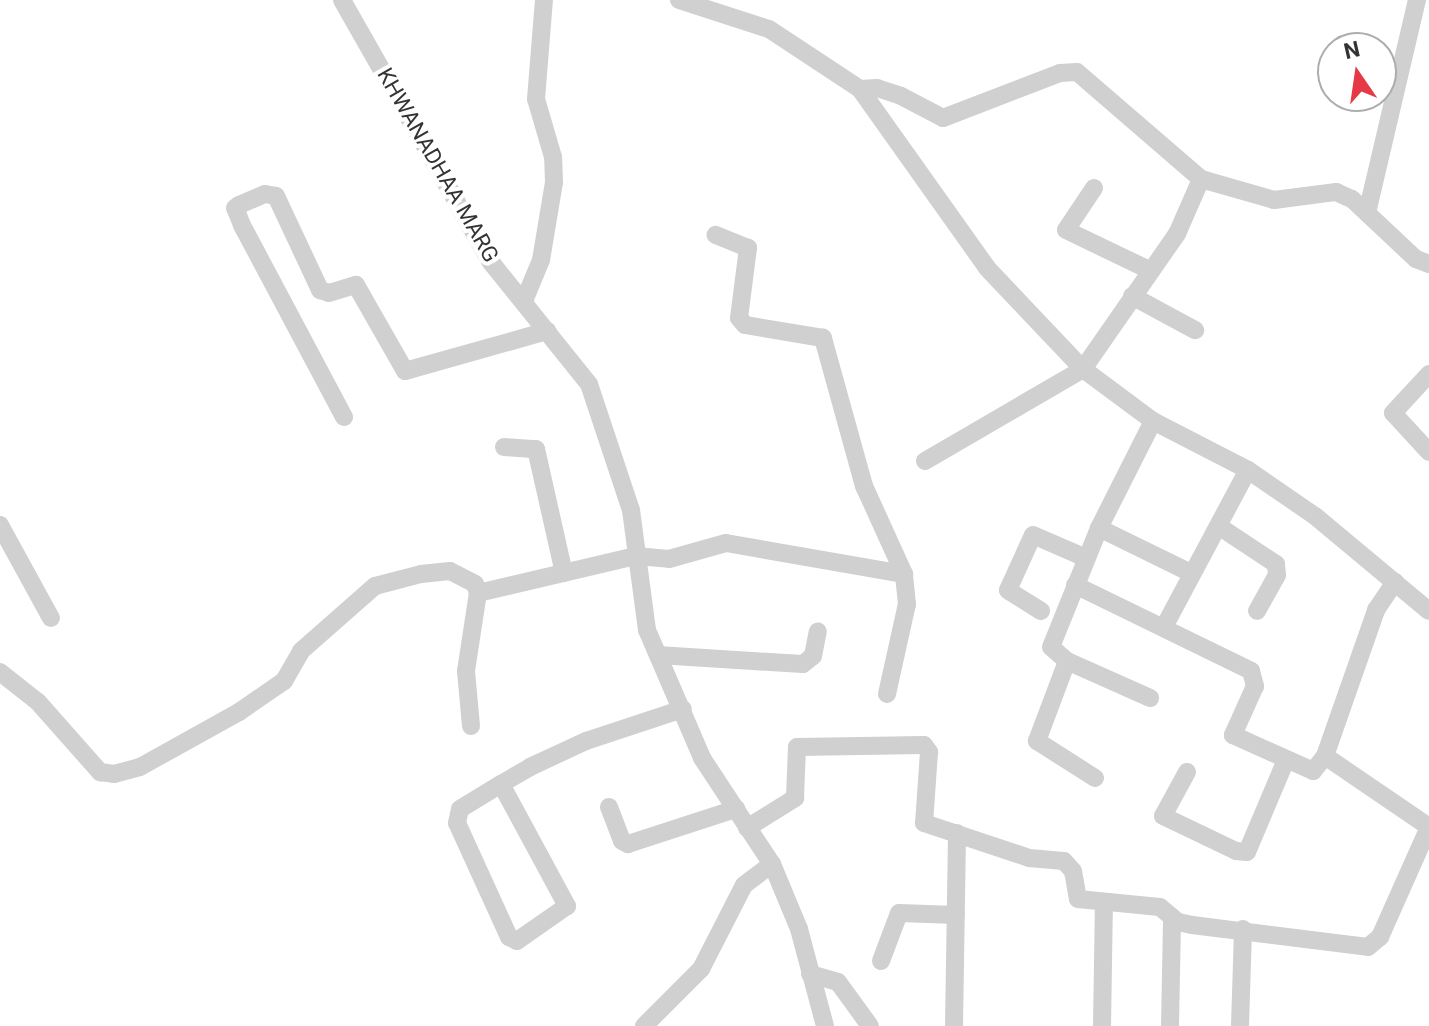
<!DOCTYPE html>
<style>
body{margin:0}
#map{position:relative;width:1429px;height:1026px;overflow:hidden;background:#fff;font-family:Roboto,sans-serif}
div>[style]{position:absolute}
.minor>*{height:18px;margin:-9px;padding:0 9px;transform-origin:9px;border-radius:9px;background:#d0d0d0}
span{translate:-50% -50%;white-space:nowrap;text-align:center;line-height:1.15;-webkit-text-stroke:8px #fff;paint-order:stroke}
.street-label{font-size:22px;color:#333}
.north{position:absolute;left:1317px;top:32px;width:80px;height:80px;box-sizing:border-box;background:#fff;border:2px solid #adadad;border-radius:50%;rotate:347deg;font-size:22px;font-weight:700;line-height:32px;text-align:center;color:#333}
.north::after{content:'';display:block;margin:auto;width:28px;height:36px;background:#e63946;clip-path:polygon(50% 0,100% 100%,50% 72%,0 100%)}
</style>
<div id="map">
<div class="minor">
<div style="left:342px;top:0;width:300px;rotate:60.4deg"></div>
<div style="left:490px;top:261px;width:158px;rotate:51.2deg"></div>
<div style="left:589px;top:384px;width:133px;rotate:71.6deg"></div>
<div style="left:631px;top:510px;width:121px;rotate:82.4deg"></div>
<div style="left:647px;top:630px;width:139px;rotate:66.7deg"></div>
<div style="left:702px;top:758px;width:127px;rotate:56.6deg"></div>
<div style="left:772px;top:864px;width:70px;rotate:67.4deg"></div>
<div style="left:799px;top:929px;width:100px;rotate:75deg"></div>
<div style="left:679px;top:0;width:95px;rotate:17.9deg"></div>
<div style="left:769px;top:29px;width:109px;rotate:33.4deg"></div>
<div style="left:860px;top:89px;width:219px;rotate:54.6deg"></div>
<div style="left:987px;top:268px;width:139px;rotate:46.5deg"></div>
<div style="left:1083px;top:369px;width:87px;rotate:36.6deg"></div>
<div style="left:1153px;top:421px;width:107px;rotate:27.3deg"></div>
<div style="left:1248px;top:470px;width:81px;rotate:34.5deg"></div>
<div style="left:1315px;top:516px;width:148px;rotate:39.8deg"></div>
<div style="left:860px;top:89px;width:17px;rotate:-3deg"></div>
<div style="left:877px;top:88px;width:25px;rotate:18deg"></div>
<div style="left:901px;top:96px;width:47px;rotate:27.6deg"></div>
<div style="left:943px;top:118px;width:125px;rotate:-21deg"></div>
<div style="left:1060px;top:73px;width:17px;rotate:-3deg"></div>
<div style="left:1077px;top:72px;width:164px;rotate:40.8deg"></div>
<div style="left:1094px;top:188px;width:50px;rotate:123.7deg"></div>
<div style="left:1066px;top:230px;width:92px;rotate:25.7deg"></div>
<div style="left:1367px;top:213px;width:219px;rotate:-76.8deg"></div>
<div style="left:1132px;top:296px;width:72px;rotate:28.4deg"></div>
<div style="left:524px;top:301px;width:44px;rotate:-67.5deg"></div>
<div style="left:541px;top:260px;width:79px;rotate:-80.5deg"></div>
<div style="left:554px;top:182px;width:25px;rotate:-92deg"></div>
<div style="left:553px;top:157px;width:60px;rotate:-106.3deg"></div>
<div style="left:536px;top:99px;width:99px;rotate:-85.4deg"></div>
<div style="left:1429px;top:374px;width:53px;rotate:132.7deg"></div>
<div style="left:1393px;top:413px;width:53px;rotate:47.3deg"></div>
<div style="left:344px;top:417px;width:217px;rotate:-118deg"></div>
<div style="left:242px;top:225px;width:18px;rotate:-112deg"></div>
<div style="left:235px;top:208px;width:5px;rotate:-37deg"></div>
<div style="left:239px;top:205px;width:28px;rotate:-23deg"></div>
<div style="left:265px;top:194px;width:11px;rotate:10deg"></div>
<div style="left:276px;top:196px;width:104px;rotate:64.9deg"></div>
<div style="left:320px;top:290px;width:9px;rotate:18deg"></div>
<div style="left:329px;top:293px;width:28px;rotate:-17deg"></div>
<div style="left:356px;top:285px;width:99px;rotate:60.3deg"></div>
<div style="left:405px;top:371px;width:148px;rotate:-15.7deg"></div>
<div style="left:504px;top:447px;width:32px;rotate:4deg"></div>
<div style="left:536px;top:449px;width:127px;rotate:77.3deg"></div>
<div style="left:925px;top:461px;width:183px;rotate:-30.2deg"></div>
<div style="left:1083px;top:369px;width:165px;rotate:-55.2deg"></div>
<div style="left:1177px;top:234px;width:60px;rotate:-66.4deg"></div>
<div style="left:1201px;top:179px;width:76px;rotate:16deg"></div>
<div style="left:1274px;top:200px;width:63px;rotate:-7.4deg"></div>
<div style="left:1336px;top:192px;width:17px;rotate:24deg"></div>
<div style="left:1352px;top:199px;width:88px;rotate:43.2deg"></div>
<div style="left:1416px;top:259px;width:14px;rotate:21deg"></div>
<div style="left:0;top:525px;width:106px;rotate:61.3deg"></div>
<div style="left:1220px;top:527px;width:67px;rotate:33.5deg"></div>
<div style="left:1276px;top:564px;width:11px;rotate:85deg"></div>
<div style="left:1277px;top:575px;width:41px;rotate:119.1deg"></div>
<div style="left:1099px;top:528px;width:102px;rotate:26.1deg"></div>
<div style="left:1075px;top:585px;width:196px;rotate:26deg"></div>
<div style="left:1251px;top:671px;width:16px;rotate:75deg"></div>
<div style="left:1255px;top:686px;width:54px;rotate:114.2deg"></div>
<div style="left:1233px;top:735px;width:88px;rotate:24.2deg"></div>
<div style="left:1313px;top:771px;width:19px;rotate:-51deg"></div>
<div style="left:1325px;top:756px;width:155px;rotate:-70.7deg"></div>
<div style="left:1376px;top:610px;width:34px;rotate:-56deg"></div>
<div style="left:1041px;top:611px;width:39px;rotate:-148deg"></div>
<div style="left:1008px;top:590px;width:60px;rotate:-65.6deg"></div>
<div style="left:1033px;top:535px;width:58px;rotate:23.5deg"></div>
<div style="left:1164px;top:627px;width:178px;rotate:-61.9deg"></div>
<div style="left:658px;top:655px;width:145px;rotate:3.6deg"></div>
<div style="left:803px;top:664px;width:13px;rotate:-39deg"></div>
<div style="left:813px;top:656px;width:25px;rotate:-79deg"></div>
<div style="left:1067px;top:661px;width:91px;rotate:24deg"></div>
<div style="left:0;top:672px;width:48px;rotate:38.3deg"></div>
<div style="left:38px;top:702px;width:94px;rotate:48.5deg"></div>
<div style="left:100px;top:772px;width:14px;rotate:8deg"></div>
<div style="left:114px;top:774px;width:27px;rotate:-15deg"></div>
<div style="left:140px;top:767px;width:113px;rotate:-29.1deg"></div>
<div style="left:239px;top:712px;width:55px;rotate:-34.6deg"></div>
<div style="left:284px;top:681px;width:34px;rotate:-60deg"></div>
<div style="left:301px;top:651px;width:98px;rotate:-41.3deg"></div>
<div style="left:375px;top:586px;width:48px;rotate:-14.6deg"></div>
<div style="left:421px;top:574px;width:29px;rotate:-6deg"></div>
<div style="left:450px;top:571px;width:28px;rotate:27deg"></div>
<div style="left:475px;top:584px;width:9px;rotate:72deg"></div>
<div style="left:478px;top:593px;width:162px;rotate:-13.2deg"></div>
<div style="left:636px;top:556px;width:33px;rotate:5deg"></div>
<div style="left:669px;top:559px;width:59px;rotate:-15.7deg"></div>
<div style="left:726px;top:543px;width:181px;rotate:9.9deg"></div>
<div style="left:904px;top:574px;width:97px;rotate:-114.4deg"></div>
<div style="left:864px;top:486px;width:154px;rotate:-105.5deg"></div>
<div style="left:823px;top:338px;width:79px;rotate:-170.5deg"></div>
<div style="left:745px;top:325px;width:9px;rotate:-131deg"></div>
<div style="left:739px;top:318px;width:71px;rotate:-82.7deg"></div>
<div style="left:748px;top:248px;width:35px;rotate:-158deg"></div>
<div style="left:887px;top:694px;width:92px;rotate:-77.5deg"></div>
<div style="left:907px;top:604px;width:30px;rotate:-96deg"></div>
<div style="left:471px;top:726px;width:55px;rotate:-95.2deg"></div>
<div style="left:466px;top:671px;width:79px;rotate:-81.3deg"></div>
<div style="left:1325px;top:756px;width:126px;rotate:34.3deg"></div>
<div style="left:1187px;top:772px;width:50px;rotate:118.6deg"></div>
<div style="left:1163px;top:816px;width:81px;rotate:25.6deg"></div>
<div style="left:1236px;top:851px;width:11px;rotate:5deg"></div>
<div style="left:1247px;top:852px;width:98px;rotate:-67.1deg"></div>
<div style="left:1095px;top:778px;width:69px;rotate:-147.5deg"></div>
<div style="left:1037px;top:741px;width:85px;rotate:-69.4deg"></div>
<div style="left:1067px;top:661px;width:21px;rotate:-139deg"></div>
<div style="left:1051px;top:647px;width:128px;rotate:-68deg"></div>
<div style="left:1099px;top:528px;width:120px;rotate:-63.2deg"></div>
<div style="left:501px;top:784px;width:139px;rotate:61.6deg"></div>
<div style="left:567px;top:906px;width:61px;rotate:145deg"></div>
<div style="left:517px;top:941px;width:9px;rotate:-153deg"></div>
<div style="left:509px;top:937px;width:125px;rotate:-114.5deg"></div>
<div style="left:457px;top:823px;width:14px;rotate:-78deg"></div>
<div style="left:460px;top:809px;width:48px;rotate:-31.4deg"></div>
<div style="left:501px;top:784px;width:34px;rotate:-30deg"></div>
<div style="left:530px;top:767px;width:62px;rotate:-24.9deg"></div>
<div style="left:586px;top:741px;width:102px;rotate:-18.3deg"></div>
<div style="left:609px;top:807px;width:36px;rotate:69deg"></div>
<div style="left:622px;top:841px;width:7px;rotate:27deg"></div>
<div style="left:628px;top:844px;width:114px;rotate:-18deg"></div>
<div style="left:747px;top:828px;width:57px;rotate:-32deg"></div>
<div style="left:795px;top:798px;width:51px;rotate:-87.8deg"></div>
<div style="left:797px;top:747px;width:127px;rotate:-0.9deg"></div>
<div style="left:924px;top:745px;width:9px;rotate:54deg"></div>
<div style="left:929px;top:752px;width:71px;rotate:94deg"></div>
<div style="left:924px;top:823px;width:111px;rotate:18.4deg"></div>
<div style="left:1029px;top:858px;width:35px;rotate:5deg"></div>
<div style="left:1064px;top:861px;width:13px;rotate:48deg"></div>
<div style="left:1073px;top:871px;width:28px;rotate:80deg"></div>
<div style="left:1078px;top:899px;width:82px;rotate:5.6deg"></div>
<div style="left:1160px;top:907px;width:23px;rotate:40deg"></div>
<div style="left:1178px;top:922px;width:14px;rotate:12deg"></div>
<div style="left:1192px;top:925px;width:177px;rotate:7.1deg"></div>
<div style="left:1368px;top:947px;width:16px;rotate:-40deg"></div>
<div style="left:1380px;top:937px;width:120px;rotate:-66deg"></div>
<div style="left:881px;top:961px;width:51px;rotate:-69.4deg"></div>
<div style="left:899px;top:913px;width:57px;rotate:2deg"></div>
<div style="left:810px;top:974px;width:29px;rotate:16deg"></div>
<div style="left:838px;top:982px;width:54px;rotate:54deg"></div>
<div style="left:644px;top:1026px;width:81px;rotate:-45deg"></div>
<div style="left:701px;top:969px;width:94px;rotate:-62.9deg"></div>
<div style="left:744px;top:885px;width:35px;rotate:-37deg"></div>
<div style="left:954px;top:1026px;width:193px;rotate:-89.1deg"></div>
<div style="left:1102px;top:1026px;width:122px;rotate:-89.1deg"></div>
<div style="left:1170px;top:1026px;width:109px;rotate:-88.9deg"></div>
<div style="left:1240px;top:1026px;width:97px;rotate:-88.2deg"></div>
</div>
<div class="street-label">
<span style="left:438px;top:165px;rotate:60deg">KHWANADHAA MARG</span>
</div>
<div class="north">N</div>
</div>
